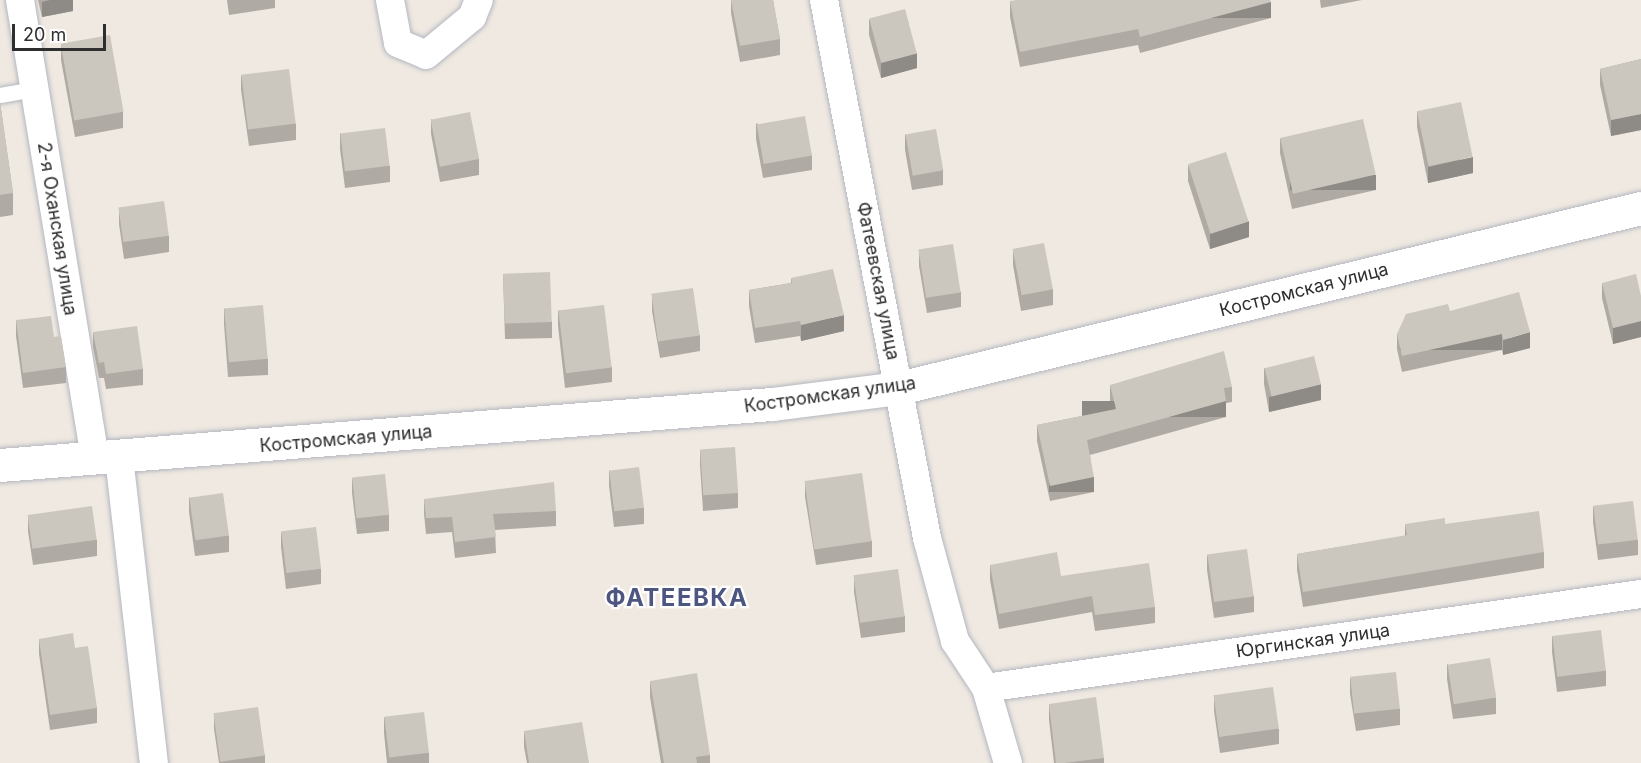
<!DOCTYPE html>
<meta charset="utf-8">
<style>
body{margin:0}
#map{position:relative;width:1641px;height:763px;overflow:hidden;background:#efe9e1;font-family:Inter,sans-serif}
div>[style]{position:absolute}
.roads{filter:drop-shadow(0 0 2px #b4b7c1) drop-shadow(0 0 2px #b4b7c1)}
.service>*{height:15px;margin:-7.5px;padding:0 7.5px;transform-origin:7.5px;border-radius:7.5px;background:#fff}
.minor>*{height:28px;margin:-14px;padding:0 14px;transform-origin:14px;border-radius:14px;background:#fff}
.tertiary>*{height:33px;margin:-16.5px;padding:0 16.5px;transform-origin:16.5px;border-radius:16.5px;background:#fff}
.wall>*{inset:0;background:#afaba4}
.shaded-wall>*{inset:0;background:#8e8b86;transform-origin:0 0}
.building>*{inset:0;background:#cbc7bf;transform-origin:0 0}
span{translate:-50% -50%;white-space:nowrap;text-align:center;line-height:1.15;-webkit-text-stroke:4.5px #fff;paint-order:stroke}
.street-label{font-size:18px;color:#2e2e2e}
.district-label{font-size:24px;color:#4d5680;font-weight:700;letter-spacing:1.5px}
.scale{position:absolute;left:12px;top:24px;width:94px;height:27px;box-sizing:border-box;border:3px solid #2e2e2e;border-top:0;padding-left:8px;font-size:18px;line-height:21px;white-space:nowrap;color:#2e2e2e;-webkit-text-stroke:4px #fff;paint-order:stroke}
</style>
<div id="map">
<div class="roads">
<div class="service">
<div style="left:0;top:95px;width:35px;rotate:-10deg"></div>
</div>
<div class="minor">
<div style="left:20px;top:0;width:465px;rotate:80.7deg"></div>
<div style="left:390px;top:0;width:44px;rotate:79.5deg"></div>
<div style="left:398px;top:43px;width:30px;rotate:23deg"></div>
<div style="left:426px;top:55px;width:60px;rotate:-39.6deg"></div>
<div style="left:472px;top:17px;width:18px;rotate:-68deg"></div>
<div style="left:824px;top:0;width:548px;rotate:79.16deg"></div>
<div style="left:927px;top:538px;width:107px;rotate:74.8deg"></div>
<div style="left:955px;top:641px;width:56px;rotate:56.6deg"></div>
<div style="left:986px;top:688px;width:78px;rotate:73.7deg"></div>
<div style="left:119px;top:457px;width:308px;rotate:83.5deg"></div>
<div style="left:986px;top:688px;width:662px;rotate:-8.17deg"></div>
</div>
<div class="tertiary">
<div style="left:0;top:465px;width:774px;rotate:-4.52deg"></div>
<div style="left:772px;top:404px;width:128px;rotate:-7.2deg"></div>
<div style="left:899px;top:388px;width:764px;rotate:-13.64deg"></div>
</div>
</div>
<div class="wall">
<div style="clip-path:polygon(38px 0,73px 0,73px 11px,42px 17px)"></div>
<div style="clip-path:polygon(227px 0,275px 0,275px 8px,229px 15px)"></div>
<div style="clip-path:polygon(731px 0,773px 0,780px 39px,780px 55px,740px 62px,731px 13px)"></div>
<div style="clip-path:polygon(1320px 0,1362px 0,1321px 8px)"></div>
<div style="clip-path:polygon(1010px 1px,1271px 18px,1140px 53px,1138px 45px,1020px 67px,1010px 17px)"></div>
<div style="clip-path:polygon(869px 19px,917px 68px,881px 78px,869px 35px)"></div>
<div style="clip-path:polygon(61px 44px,123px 112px,123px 128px,75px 137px,61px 60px)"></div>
<div style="clip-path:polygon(1641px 59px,1641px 130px,1611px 136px,1600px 85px,1600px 69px)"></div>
<div style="clip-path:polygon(241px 75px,296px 124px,296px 140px,249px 146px,241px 90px)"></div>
<div style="clip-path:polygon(0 102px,13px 193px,13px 215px,0 217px)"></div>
<div style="clip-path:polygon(1417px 111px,1473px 173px,1428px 183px,1417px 127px)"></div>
<div style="clip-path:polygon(431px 119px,479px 159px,479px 175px,440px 182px,431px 134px)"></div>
<div style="clip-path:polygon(756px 123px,812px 155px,812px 170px,763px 178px,756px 139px)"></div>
<div style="clip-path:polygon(340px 133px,390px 166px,390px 182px,345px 188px,340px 149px)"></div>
<div style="clip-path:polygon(905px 134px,943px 170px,943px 185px,912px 190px,905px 150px)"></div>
<div style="clip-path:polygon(1280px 138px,1376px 190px,1292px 209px,1280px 153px)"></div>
<div style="clip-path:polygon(1188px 165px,1249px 237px,1210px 249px,1188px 181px)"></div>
<div style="clip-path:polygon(119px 208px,169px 236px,169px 252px,124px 259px,119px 224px)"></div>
<div style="clip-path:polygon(1013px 249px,1053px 289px,1053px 305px,1021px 311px,1013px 265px)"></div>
<div style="clip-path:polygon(919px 250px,961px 292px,961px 307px,927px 313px,919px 266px)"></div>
<div style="clip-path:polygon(503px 274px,552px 322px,552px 338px,505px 339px)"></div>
<div style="clip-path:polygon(791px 278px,844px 331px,801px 341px,800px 336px,755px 343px,749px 306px,749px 290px,791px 283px)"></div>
<div style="clip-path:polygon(1602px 283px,1641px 296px,1641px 337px,1613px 344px,1602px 298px)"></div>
<div style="clip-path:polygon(652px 295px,700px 335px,700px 351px,660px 358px,652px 311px)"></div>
<div style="clip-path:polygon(224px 308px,268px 359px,268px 375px,228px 377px,224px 324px)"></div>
<div style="clip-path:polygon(558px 310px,612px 367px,612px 382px,565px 388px,558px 326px)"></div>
<div style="clip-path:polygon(1450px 311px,1530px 348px,1503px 355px,1502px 350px,1402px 372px,1397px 349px,1397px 334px)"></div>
<div style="clip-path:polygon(16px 320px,54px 337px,66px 367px,66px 383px,23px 388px,16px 336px)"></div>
<div style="clip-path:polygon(93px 332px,143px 369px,143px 385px,106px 389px,104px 378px,99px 378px,93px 347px)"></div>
<div style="clip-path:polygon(1264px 368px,1321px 400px,1269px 412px,1264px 384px)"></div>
<div style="clip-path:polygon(1110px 385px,1232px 387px,1232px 402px,1226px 403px,1226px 417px,1090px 455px,1094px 492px,1050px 501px,1037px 441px,1037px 425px,1112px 410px,1110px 401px)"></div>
<div style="clip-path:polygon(700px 450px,738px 493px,738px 508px,703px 511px,700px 465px)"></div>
<div style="clip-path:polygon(609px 470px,644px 508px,644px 524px,614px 527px,609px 486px)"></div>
<div style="clip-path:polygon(352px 478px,389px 515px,389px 531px,357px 534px,352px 493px)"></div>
<div style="clip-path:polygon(805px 482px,872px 541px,872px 557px,816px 565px,805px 497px)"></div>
<div style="clip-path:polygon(189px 497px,229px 536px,229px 552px,195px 556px,189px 512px)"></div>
<div style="clip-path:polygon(424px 499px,556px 511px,556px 526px,495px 530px,496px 553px,455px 558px,452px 532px,426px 534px,424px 514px)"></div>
<div style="clip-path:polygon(1593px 506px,1638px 540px,1638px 555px,1598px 560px,1593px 522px)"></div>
<div style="clip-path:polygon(28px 515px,97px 540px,97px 556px,33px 565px,28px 531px)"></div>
<div style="clip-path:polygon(1405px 524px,1445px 524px,1544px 552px,1544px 568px,1303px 607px,1297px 570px,1297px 554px,1405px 536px)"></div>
<div style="clip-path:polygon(281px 532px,321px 569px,321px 584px,286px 589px,281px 547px)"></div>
<div style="clip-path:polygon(1207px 555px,1254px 596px,1254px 612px,1214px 618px,1207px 570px)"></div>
<div style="clip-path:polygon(990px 565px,1061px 576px,1155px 607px,1155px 623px,1095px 631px,1092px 612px,999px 629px,990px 580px)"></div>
<div style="clip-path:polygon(854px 576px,905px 616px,905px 632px,861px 638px,854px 592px)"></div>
<div style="clip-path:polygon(1552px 636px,1606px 671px,1606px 686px,1557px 692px,1552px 652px)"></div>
<div style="clip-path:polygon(39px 639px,75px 648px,97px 708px,97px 723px,50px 730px,39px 654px)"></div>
<div style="clip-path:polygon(1447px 664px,1496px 698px,1496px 714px,1453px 719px,1447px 679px)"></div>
<div style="clip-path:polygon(1350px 678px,1400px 709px,1400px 725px,1356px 731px,1350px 694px)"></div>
<div style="clip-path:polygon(650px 681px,710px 755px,710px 763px,661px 763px,650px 697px)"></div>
<div style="clip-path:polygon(1214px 695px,1279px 729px,1279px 744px,1220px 753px,1214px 711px)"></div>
<div style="clip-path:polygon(1049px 704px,1104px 758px,1104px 763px,1054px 763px,1049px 720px)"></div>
<div style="clip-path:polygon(214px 714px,265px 755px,265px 763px,219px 763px,214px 729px)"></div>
<div style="clip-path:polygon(384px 717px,429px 753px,429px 763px,387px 763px,384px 733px)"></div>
<div style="clip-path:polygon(524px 731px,589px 763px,527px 763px,524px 747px)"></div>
</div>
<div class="shaded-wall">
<div style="clip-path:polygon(50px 0,73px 0,73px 11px,42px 17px,42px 2px)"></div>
<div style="left:1271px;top:2px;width:16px;height:136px;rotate:90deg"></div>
<div style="clip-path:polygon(917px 53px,917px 68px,881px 78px,881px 62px)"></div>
<div style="clip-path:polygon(1641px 114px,1641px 130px,1611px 136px,1611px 120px)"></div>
<div style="clip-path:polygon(1473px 157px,1473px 173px,1428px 183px,1428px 167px)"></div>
<div style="left:1376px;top:175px;width:15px;height:86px;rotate:90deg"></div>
<div style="clip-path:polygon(1249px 221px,1249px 237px,1210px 249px,1210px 234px)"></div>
<div style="clip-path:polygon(844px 315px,844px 331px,801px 341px,801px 325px)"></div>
<div style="clip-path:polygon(1641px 321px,1641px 337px,1613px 344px,1613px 328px)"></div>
<div style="clip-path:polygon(1530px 332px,1530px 348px,1503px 355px,1503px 340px)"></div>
<div style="left:1502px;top:334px;width:16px;height:102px;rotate:90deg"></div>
<div style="clip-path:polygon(1321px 384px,1321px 400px,1269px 412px,1269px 397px)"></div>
<div style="left:1226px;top:401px;width:16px;height:144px;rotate:90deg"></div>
<div style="left:1094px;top:477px;width:15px;height:45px;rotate:90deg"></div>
</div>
<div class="building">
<div style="clip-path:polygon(731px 0,773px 0,780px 39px,740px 46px)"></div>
<div style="clip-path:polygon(1017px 0,1270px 0,1271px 2px,1140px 37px,1138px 29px,1020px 52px,1010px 1px)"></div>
<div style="left:905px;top:9px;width:46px;height:37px;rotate:75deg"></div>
<div style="left:110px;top:35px;width:78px;height:50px;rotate:80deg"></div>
<div style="clip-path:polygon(1641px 59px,1641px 114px,1611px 120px,1600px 69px)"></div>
<div style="left:289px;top:69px;width:55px;height:48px;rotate:83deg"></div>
<div style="clip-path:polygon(0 102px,13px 193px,0 195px)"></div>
<div style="left:1461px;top:102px;width:56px;height:45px;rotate:78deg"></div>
<div style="left:470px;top:112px;width:48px;height:40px;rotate:79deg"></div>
<div style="left:805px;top:116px;width:40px;height:49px;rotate:80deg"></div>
<div style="left:1363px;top:119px;width:57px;height:85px;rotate:77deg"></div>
<div style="left:385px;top:128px;width:38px;height:45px;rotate:83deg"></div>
<div style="left:936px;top:129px;width:42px;height:31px;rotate:80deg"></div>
<div style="left:1226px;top:152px;width:73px;height:40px;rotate:72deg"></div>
<div style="left:164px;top:201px;width:35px;height:46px;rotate:82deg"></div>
<div style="left:1044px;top:243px;width:47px;height:32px;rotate:79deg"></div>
<div style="left:953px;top:244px;width:49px;height:35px;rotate:81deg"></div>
<div style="clip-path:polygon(833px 269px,844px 315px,801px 325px,800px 321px,755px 328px,749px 290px,792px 283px,791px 278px)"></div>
<div style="left:550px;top:272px;width:50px;height:47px;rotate:88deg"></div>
<div style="clip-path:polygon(1636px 274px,1641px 296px,1641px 321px,1613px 328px,1602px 283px)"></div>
<div style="left:693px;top:288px;width:48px;height:42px;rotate:82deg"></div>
<div style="clip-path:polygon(1519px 292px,1530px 332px,1503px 340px,1502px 334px,1402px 356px,1397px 334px,1406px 314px,1448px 304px,1450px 311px)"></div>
<div style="left:263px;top:305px;width:54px;height:39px;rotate:85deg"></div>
<div style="left:604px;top:305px;width:63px;height:46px;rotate:83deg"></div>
<div style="clip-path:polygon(51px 316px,54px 337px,61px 336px,66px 367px,23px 373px,16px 320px)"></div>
<div style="clip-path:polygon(137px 326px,143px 369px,106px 374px,104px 362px,99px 363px,93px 332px)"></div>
<div style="clip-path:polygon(1224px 351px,1232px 387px,1224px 388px,1226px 401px,1087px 440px,1094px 477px,1050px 486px,1037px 425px,1116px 409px,1110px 385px)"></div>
<div style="left:1314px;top:356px;width:29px;height:51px;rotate:76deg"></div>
<div style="left:735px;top:447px;width:46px;height:35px;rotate:86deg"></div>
<div style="left:639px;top:467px;width:41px;height:30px;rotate:83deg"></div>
<div style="left:862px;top:473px;width:69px;height:58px;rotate:82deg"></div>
<div style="left:385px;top:474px;width:41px;height:33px;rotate:84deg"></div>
<div style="clip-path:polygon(554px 482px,556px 511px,493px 514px,496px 537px,455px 542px,452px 517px,426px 518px,424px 499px)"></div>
<div style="left:223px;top:493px;width:43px;height:34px;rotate:82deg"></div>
<div style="left:1633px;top:501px;width:39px;height:40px;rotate:83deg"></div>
<div style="left:92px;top:506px;width:34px;height:65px;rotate:82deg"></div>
<div style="clip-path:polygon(1539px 511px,1544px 552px,1303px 592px,1297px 554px,1407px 535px,1405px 524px,1445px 518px,1445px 524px)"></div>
<div style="left:316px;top:527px;width:42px;height:35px;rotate:83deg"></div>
<div style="left:1247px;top:549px;width:48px;height:40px;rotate:82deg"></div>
<div style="clip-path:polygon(1057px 552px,1061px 576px,1149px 563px,1155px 607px,1095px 615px,1092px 596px,999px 614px,990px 565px)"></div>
<div style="left:898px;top:569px;width:48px;height:45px;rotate:82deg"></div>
<div style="left:1601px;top:630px;width:41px;height:49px;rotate:83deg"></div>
<div style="clip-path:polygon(73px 633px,75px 648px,88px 646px,97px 708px,50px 715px,39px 639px)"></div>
<div style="left:1490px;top:658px;width:40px;height:43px;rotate:81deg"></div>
<div style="left:1396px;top:672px;width:37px;height:46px;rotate:84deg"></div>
<div style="clip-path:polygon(697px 673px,710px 755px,696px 757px,697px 763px,664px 763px,650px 681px)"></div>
<div style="left:1273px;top:687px;width:42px;height:60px;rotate:82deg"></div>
<div style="clip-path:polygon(1096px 697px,1104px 758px,1064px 763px,1056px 763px,1049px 704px)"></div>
<div style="left:258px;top:707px;width:49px;height:45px;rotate:82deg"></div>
<div style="left:424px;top:712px;width:41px;height:40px;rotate:83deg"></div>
<div style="clip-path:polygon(582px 722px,589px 763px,529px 763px,524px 731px)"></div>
</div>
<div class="street-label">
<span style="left:57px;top:229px;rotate:81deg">2-я Оханская улица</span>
<span style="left:878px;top:281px;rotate:79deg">Фатеевская улица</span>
<span style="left:1304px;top:290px;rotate:-14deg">Костромская улица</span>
<span style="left:830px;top:395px;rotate:-8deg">Костромская улица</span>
<span style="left:346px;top:439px;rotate:-5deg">Костромская улица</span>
<span style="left:1313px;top:641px;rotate:-8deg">Юргинская улица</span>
</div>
<div class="district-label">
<span style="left:677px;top:598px">ФАТЕЕВКА</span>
</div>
<div class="scale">20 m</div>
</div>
